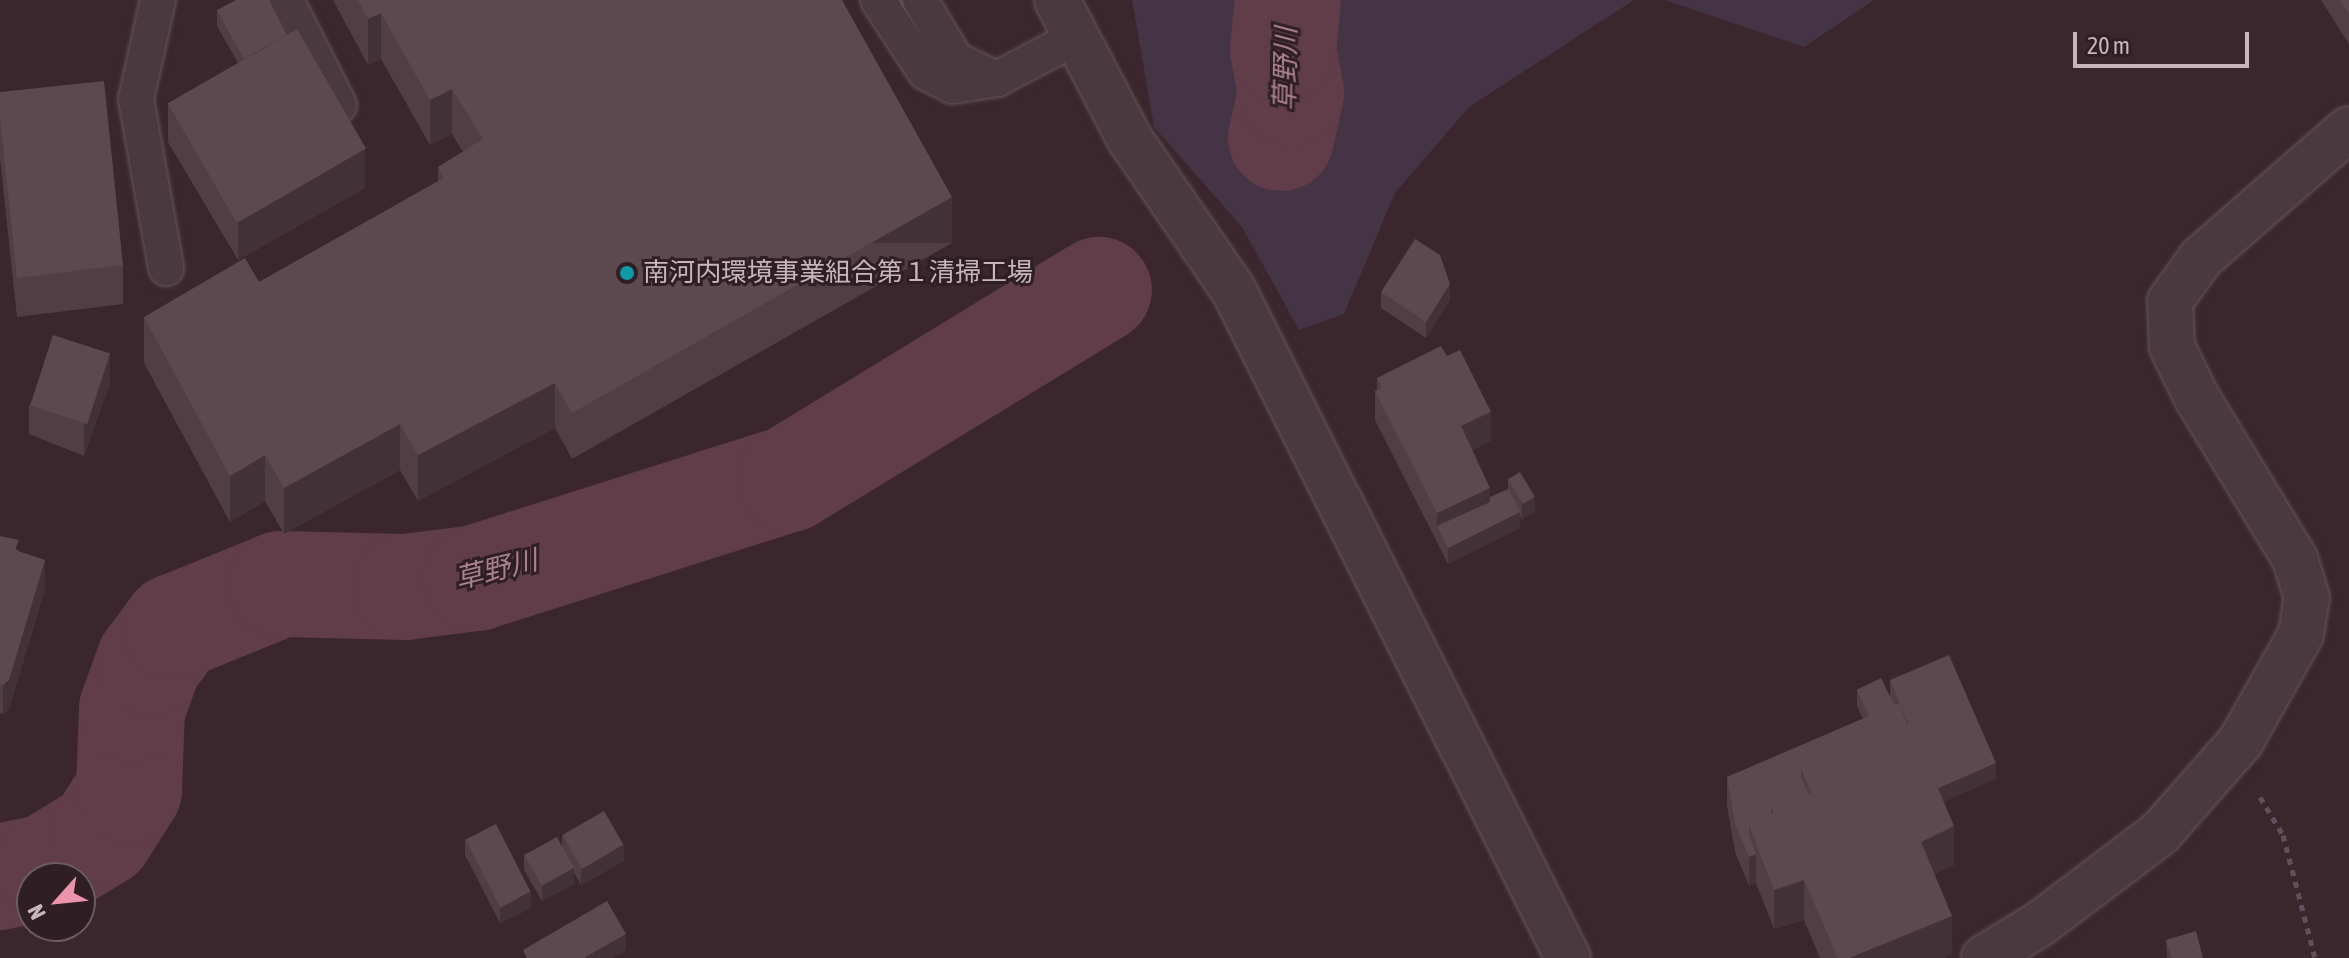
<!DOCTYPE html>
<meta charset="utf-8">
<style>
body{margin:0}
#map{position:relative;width:2349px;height:958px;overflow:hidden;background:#3a262c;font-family:"Asap Condensed","Noto Sans JP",sans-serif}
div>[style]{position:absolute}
.green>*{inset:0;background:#453346}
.river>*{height:106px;margin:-53px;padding:0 53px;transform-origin:53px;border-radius:53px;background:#603d49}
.path>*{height:5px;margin-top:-2.5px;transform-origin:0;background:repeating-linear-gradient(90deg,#614f5d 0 6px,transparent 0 12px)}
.roads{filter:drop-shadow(0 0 2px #65555a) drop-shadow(0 0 2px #65555a)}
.service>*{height:34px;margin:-17px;padding:0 17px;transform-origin:17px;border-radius:17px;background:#4a393f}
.minor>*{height:44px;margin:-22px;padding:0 22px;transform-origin:22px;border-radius:22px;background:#4a393f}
.tertiary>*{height:44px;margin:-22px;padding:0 22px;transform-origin:22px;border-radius:22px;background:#4a393f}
.wall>*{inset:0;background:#513e44}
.shaded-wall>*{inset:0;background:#423237;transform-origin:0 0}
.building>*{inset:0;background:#5e484f;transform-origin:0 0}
.dots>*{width:22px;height:22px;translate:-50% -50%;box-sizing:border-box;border:4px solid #2f1f24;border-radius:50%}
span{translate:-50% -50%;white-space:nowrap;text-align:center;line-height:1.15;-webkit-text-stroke:6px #2f1f24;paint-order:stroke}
.poi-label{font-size:26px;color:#c6b5ba}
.left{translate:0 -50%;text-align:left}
.water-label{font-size:28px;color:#aa808e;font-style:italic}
.north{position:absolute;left:16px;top:862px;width:80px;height:80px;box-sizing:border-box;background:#2f1f24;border:2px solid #6b5b60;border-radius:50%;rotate:243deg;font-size:22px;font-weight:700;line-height:32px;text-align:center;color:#c6b5ba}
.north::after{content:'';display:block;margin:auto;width:28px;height:36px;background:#eb94ac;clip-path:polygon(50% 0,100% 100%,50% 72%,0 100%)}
.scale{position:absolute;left:2073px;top:32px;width:176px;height:36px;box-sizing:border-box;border:4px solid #c6b5ba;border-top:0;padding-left:10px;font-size:24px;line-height:28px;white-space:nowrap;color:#c6b5ba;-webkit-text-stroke:6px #2f1f24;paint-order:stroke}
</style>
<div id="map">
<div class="green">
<div style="clip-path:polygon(1132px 0,1634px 0,1469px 107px,1395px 193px,1344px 314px,1299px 330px,1242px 227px,1154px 127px)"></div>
<div style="clip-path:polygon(1665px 0,1874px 0,1804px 47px)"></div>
</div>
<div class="river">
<div style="left:1281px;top:138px;width:46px;rotate:-77.5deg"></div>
<div style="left:1291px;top:93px;width:45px;rotate:-100.3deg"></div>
<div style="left:1283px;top:49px;width:49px;rotate:-84.2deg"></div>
<div style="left:0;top:877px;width:48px;rotate:-12deg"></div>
<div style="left:47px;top:867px;width:63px;rotate:-31.4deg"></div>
<div style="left:101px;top:834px;width:52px;rotate:-57.5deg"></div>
<div style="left:129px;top:790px;width:81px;rotate:-87.9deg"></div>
<div style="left:132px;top:709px;width:50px;rotate:-70.1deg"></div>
<div style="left:149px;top:662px;width:44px;rotate:-53.4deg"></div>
<div style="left:175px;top:627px;width:114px;rotate:-22.1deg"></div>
<div style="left:281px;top:584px;width:124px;rotate:1.4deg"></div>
<div style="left:405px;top:587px;width:72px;rotate:-7.2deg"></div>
<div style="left:476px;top:578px;width:328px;rotate:-17.6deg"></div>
<div style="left:789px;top:479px;width:363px;rotate:-31.4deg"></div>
</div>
<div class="path">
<div style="left:2260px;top:797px;width:44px;rotate:58.8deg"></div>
<div style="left:2283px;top:835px;width:127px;rotate:75.4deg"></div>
</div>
<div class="roads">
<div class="service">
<div style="left:158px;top:0;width:101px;rotate:102.5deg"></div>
<div style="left:136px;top:99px;width:172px;rotate:79.9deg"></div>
<div style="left:286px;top:0;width:118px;rotate:63.2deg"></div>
<div style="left:878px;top:0;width:86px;rotate:56.9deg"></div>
<div style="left:925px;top:72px;width:31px;rotate:27deg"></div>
<div style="left:953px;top:86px;width:45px;rotate:-9deg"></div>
<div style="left:997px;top:79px;width:90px;rotate:-27.7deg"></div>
<div style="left:920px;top:0;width:70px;rotate:59deg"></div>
<div style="left:956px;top:60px;width:45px;rotate:24.9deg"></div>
</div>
<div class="minor">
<div style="left:1984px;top:958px;width:67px;rotate:-31.6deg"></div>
<div style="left:2041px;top:923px;width:149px;rotate:-37.1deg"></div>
<div style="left:2160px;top:833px;width:123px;rotate:-48.6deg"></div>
<div style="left:2241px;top:741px;width:123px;rotate:-60.7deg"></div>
<div style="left:2301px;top:634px;width:36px;rotate:-81deg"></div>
<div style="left:2307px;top:598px;width:41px;rotate:-107.1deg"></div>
<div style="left:2295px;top:559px;width:188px;rotate:-121.3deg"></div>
<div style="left:2197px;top:398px;width:57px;rotate:-116.1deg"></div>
<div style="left:2172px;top:347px;width:46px;rotate:-92.5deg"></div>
<div style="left:2170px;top:301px;width:53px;rotate:-54.2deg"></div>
<div style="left:2201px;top:258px;width:196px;rotate:-41.1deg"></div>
</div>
<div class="tertiary">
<div style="left:1057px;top:0;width:156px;rotate:62.4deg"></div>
<div style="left:1129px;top:138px;width:186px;rotate:55.5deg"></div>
<div style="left:1234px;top:291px;width:746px;rotate:63.4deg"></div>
</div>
</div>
<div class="wall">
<div style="clip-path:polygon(333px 0,842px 0,952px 243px,572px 459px,555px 428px,418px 501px,400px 470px,284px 534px,265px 501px,230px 522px,144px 363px,144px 317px,259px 282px,438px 181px,438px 167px,463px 152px,452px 134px,430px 145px,381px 59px,368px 65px)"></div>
<div style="clip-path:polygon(2321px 0,2349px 0,2349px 44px)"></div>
<div style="clip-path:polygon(217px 10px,365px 188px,238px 260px,168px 142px,168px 103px,238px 63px,217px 26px)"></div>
<div style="clip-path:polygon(0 92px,123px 265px,123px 304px,17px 317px,0 158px)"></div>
<div style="clip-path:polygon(1381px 292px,1450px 300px,1426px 338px,1381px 308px)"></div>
<div style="clip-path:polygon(1377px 378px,1491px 441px,1472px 450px,1490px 497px,1508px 489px,1508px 479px,1535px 512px,1522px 520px,1520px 516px,1520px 528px,1448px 564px,1375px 420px,1375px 391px,1377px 390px)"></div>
<div style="clip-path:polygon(110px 383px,84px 456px,29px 434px,29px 405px)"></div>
<div style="clip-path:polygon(0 536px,19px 551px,45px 589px,9px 709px,3px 714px,0 713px)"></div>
<div style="clip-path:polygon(1890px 680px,1996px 779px,1944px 801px,1954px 865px,1934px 874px,1952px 955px,1944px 958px,1820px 958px,1804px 920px,1774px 929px,1756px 883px,1749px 886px,1735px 852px,1727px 806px,1727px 777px,1863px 719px,1857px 706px,1857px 690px,1890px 696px)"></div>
<div style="clip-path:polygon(562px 835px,624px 861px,581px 885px,574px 873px,574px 884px,542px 901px,524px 870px,524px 854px,562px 845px)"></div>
<div style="clip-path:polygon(465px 839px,531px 908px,500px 923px,465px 855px)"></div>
<div style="clip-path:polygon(2166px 940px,2203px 958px,2167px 958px)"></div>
</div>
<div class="shaded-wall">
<div style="clip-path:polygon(381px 13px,381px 59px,368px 65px,368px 19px)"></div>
<div style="clip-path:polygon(452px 89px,452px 134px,430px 145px,430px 100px)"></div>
<div style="clip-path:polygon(365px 149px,365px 188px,238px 260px,238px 221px)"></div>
<div style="left:952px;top:197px;width:46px;height:437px;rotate:90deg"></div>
<div style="clip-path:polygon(1450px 284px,1450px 300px,1426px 338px,1426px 322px)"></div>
<div style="clip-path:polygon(110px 354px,110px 383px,84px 456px,84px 427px)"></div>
<div style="clip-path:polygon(555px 383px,555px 428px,418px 501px,418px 455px)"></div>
<div style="clip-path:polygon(1491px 412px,1491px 441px,1461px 456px,1461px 426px)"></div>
<div style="clip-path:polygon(400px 424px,400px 470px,284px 534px,284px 488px)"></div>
<div style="clip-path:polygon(265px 455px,265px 501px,230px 522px,230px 476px)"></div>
<div style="clip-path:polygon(1490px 488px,1490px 518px,1437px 526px,1437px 542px,1437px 513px)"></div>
<div style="clip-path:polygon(1535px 497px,1535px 512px,1522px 520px,1522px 504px)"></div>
<div style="clip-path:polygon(1520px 512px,1520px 528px,1448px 564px,1448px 548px)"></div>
<div style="clip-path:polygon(45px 560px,45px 589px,9px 709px,3px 714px,3px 685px)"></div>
<div style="clip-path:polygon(1996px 763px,1996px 779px,1937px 805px,1937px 789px)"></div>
<div style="clip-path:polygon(1954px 826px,1954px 865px,1921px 881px,1921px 842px)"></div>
<div style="clip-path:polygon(624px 845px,624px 861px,581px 885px,581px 869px)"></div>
<div style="clip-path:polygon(1756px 854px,1756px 883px,1749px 886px,1749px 857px)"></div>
<div style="clip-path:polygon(574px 868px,574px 884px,542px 901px,542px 886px)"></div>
<div style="clip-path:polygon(1804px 880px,1804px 920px,1774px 929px,1774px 890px)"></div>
<div style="clip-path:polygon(531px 892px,531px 908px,500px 923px,500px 908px)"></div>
<div style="clip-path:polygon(1952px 916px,1952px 955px,1944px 958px,1849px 958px)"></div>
<div style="clip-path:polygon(626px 934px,626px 950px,612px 958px,584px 958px)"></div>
</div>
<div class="building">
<div style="clip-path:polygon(236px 0,269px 0,287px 35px,244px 59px,217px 10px)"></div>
<div style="clip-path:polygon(358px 0,842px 0,952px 197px,572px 413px,555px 383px,418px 455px,400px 424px,284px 488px,265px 455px,230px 476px,144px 317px,245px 258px,259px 282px,444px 178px,438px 167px,483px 139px,452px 89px,430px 100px,381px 13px,368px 19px)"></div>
<div style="clip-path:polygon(2340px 0,2349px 0,2349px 14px)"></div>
<div style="left:297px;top:29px;width:138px;height:149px;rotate:60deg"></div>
<div style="clip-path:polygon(104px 81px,123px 265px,17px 278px,0 118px,0 92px)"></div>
<div style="clip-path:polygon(1415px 239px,1440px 255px,1450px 284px,1426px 322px,1381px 292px)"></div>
<div style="left:53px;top:335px;width:60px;height:74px;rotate:18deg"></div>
<div style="clip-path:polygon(1441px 346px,1447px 356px,1460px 350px,1491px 412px,1461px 426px,1490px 488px,1437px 513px,1375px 391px,1382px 388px,1377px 378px)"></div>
<div style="left:1520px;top:472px;width:29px;height:14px;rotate:59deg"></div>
<div style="clip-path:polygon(1509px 489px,1520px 512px,1448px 548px,1437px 526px,1490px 502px,1490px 497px)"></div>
<div style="clip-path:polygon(0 536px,19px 540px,15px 550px,45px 560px,9px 680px,3px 685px,0 684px)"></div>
<div style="clip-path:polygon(1949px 655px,1996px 763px,1938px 788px,1910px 723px,1908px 723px,1890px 680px)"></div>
<div style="left:1881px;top:678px;width:30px;height:27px;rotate:64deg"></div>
<div style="clip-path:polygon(1899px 703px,1907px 724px,1801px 768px,1801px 777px,1809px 796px,1786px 806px,1784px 801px,1771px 805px,1771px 814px,1749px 825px,1749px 835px,1756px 854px,1749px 857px,1735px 823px,1727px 777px)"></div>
<div style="clip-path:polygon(1910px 723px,1954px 826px,1921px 842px,1952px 916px,1849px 958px,1838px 958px,1804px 880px,1774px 890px,1749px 825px,1774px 813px,1771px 805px,1784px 801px,1786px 806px,1812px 794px,1801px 768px)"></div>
<div style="left:604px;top:811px;width:39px;height:48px;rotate:60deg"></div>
<div style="left:496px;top:824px;width:76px;height:34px;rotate:63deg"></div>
<div style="left:557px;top:837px;width:35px;height:37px;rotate:61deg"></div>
<div style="clip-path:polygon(607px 901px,626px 934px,584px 958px,527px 958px,523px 950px)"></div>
<div style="clip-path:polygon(2196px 931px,2203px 958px,2172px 958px,2166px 940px)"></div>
</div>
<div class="dots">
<div style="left:627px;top:273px;background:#0f9aa8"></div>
</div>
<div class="poi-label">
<span class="left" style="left:643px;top:273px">南河内環境事業組合第１清掃工場</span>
</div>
<div class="water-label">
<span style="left:1285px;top:69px;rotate:-89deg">草野川</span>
<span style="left:496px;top:569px;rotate:-14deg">草野川</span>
</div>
<div class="north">N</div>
<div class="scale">20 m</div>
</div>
